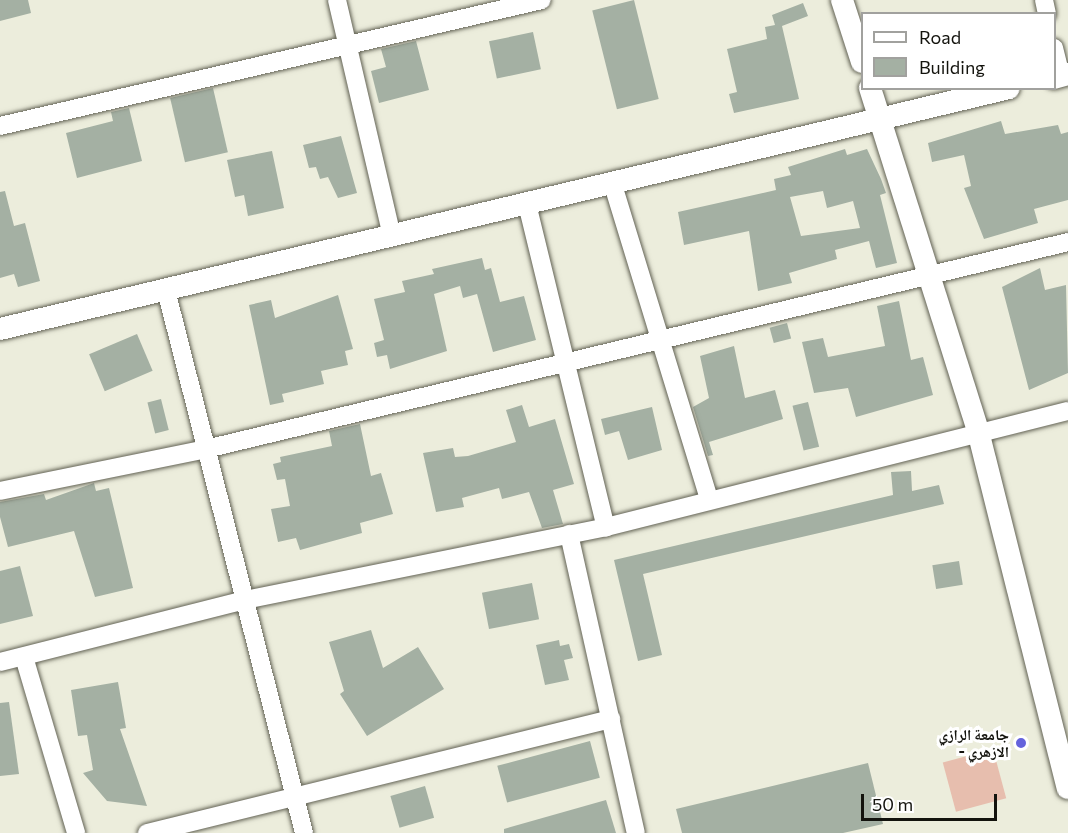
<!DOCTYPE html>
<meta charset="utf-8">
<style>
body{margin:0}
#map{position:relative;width:1068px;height:833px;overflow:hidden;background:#eceddc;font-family:Commissioner,"Noto Naskh Arabic",sans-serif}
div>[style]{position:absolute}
.green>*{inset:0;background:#e7beae;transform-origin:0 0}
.building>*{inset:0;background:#a4b0a3;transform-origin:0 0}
.roads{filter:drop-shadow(0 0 2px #626254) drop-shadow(0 0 2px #626254)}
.minor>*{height:18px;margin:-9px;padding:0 9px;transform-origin:9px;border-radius:9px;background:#fff}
.tertiary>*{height:22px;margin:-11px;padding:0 11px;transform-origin:11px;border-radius:11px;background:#fff}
.dots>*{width:16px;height:16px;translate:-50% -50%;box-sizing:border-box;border:3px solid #fff;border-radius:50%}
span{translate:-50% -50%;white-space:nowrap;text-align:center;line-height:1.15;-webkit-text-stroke:6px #fff;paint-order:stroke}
.poi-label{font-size:15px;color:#13130d;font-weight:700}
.right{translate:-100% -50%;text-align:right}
.legend{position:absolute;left:861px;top:12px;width:195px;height:78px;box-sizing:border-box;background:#fff;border:2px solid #a1a19e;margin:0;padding:8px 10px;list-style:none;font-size:18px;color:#13130d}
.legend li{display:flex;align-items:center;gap:12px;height:30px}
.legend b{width:30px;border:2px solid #a1a19e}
.scale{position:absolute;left:861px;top:794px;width:136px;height:27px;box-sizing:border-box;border:3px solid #13130d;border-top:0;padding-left:8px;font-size:18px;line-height:21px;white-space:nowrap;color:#13130d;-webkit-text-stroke:4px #fff;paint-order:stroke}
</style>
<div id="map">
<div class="green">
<div style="left:993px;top:749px;width:51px;height:52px;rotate:75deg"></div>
</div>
<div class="building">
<div style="clip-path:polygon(0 0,28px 0,31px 13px,0 21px)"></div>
<div style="left:634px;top:0;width:102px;height:43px;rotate:76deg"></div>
<div style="clip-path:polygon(803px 3px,808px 16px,782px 26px,799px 99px,734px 113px,729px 94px,737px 92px,727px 49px,767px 39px,765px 27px,775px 25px,772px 15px)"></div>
<div style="left:533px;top:32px;width:38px;height:45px;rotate:78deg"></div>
<div style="clip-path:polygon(416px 41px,429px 90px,379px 103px,371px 71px,386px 67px,381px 49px)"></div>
<div style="left:213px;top:88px;width:66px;height:44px;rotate:77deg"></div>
<div style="clip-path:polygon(129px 108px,142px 161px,77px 178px,66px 133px,113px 121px,111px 112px)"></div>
<div style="clip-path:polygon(1001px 121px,1005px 134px,1058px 125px,1061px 134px,1068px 132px,1068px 200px,1034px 209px,1038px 223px,984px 239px,964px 188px,971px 186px,964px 155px,932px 162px,928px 143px)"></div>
<div style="clip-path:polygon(341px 136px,357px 193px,338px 198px,328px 177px,320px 179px,316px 167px,309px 168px,303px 145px)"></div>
<div style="clip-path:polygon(evenodd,845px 149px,847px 155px,867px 149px,881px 179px,886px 193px,880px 195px,897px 263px,876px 268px,869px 241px,835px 250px,837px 259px,789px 273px,792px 283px,758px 291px,749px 231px,684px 245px,678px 212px,776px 190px,774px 179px,791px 175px,788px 167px,845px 149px,823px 191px,827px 208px,853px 201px,860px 228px,801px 236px,790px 197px,823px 191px)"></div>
<div style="clip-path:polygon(272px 151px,284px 208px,248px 216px,244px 195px,235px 197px,227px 160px)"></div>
<div style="clip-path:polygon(5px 191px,14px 226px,25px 223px,40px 281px,18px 287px,14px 274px,0 278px,0 192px)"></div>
<div style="clip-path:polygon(482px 258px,485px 270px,491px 268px,500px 302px,524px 296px,536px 340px,493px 352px,477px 294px,463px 298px,460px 286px,434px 294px,447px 351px,390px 369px,387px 355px,377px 357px,374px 343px,384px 340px,374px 299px,405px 292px,402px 281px,434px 274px,432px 269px)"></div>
<div style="clip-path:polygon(1040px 268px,1045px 290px,1066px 285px,1068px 373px,1029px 390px,1002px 287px)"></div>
<div style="clip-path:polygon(338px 295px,353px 349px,345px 351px,348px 365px,321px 371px,324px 384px,282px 394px,284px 402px,270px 405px,249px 305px,271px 300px,275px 318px)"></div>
<div style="clip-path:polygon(899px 301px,911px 360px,923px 357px,933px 395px,856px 417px,848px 388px,814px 393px,802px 342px,823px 338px,828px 357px,885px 346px,877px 306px)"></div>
<div style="left:787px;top:323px;width:16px;height:18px;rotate:75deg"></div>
<div style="left:137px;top:334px;width:40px;height:52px;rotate:67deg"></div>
<div style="clip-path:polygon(734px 346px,745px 398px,775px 390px,783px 419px,709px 442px,713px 455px,708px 456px,693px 407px,709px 398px,700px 356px)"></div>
<div style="left:161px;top:399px;width:32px;height:14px;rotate:76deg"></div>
<div style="left:808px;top:402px;width:46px;height:16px;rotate:76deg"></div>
<div style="clip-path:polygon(522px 405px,529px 427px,555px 419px,574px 484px,553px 490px,563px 524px,542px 528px,529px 492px,502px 499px,499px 488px,462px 498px,464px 507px,436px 512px,423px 453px,453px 448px,455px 457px,468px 456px,516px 442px,506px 410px)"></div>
<div style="clip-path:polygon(652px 407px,662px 450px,628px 460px,619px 431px,605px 435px,601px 419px)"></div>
<div style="clip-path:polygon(360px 424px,371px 476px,381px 473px,393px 514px,360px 523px,362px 533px,300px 550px,296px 538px,278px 542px,271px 509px,290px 506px,285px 479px,277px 480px,273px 464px,281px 462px,280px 457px,332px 446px,329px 431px)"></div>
<div style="clip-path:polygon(911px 471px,912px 491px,939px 485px,944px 504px,643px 574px,662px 655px,638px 661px,614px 560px,893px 495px,891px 472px)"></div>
<div style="clip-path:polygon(94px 483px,96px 491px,109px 488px,133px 588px,95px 597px,74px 531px,8px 547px,0 517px,0 502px,44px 494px,46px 500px)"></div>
<div style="left:959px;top:561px;width:24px;height:27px;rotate:81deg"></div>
<div style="clip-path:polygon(20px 566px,33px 616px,0 624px,0 571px)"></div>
<div style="left:532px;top:583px;width:37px;height:51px;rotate:79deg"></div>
<div style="clip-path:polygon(371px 630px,383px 668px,418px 647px,444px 689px,367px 736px,340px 694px,344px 691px,329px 642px)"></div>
<div style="clip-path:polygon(559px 640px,560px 646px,569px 644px,573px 658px,564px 660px,569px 680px,545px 685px,536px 645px)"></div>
<div style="clip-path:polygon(118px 682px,126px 728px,120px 729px,147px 806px,107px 801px,83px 773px,93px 770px,87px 735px,78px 736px,71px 690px)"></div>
<div style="clip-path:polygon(9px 702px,19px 774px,0 776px,0 703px)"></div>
<div style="left:590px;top:741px;width:38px;height:96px;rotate:75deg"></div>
<div style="clip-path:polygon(868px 763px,883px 824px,843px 833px,682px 833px,676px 809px)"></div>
<div style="left:425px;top:786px;width:33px;height:36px;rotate:74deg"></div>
<div style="clip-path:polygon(606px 800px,616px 833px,504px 833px,504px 829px)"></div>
</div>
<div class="roads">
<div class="minor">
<div style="left:337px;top:0;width:242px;rotate:76.9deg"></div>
<div style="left:1044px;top:0;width:14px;rotate:78deg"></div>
<div style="left:1054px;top:48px;width:29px;rotate:76deg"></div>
<div style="left:0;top:126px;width:556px;rotate:-13.09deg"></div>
<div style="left:613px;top:185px;width:328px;rotate:73deg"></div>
<div style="left:527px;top:204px;width:333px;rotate:76.3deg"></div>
<div style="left:166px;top:290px;width:560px;rotate:75.74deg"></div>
<div style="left:0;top:491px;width:210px;rotate:-11.5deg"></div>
<div style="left:206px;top:449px;width:887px;rotate:-13.5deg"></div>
<div style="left:569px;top:534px;width:306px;rotate:77.4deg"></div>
<div style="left:24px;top:657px;width:184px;rotate:73.5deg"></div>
<div style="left:0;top:662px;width:253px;rotate:-14.2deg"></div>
<div style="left:245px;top:600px;width:368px;rotate:-11.4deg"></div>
<div style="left:606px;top:527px;width:476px;rotate:-14.1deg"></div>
<div style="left:147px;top:833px;width:478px;rotate:-13.8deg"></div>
</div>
<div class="tertiary">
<div style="left:842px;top:0;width:65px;rotate:72.1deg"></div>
<div style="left:1054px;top:78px;width:15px;rotate:-16deg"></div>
<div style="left:870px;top:88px;width:360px;rotate:72.5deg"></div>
<div style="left:978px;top:431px;width:368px;rotate:75.9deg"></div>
<div style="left:0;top:329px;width:1037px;rotate:-13.43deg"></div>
</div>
</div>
<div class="dots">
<div style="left:1021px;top:743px;background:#6563dc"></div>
</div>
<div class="poi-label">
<span class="right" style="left:1009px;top:743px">جامعة الرازي<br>- الازهري</span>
</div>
<ul class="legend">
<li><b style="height:8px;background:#fff"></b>Road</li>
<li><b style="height:16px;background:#a4b0a3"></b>Building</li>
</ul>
<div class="scale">50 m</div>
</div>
